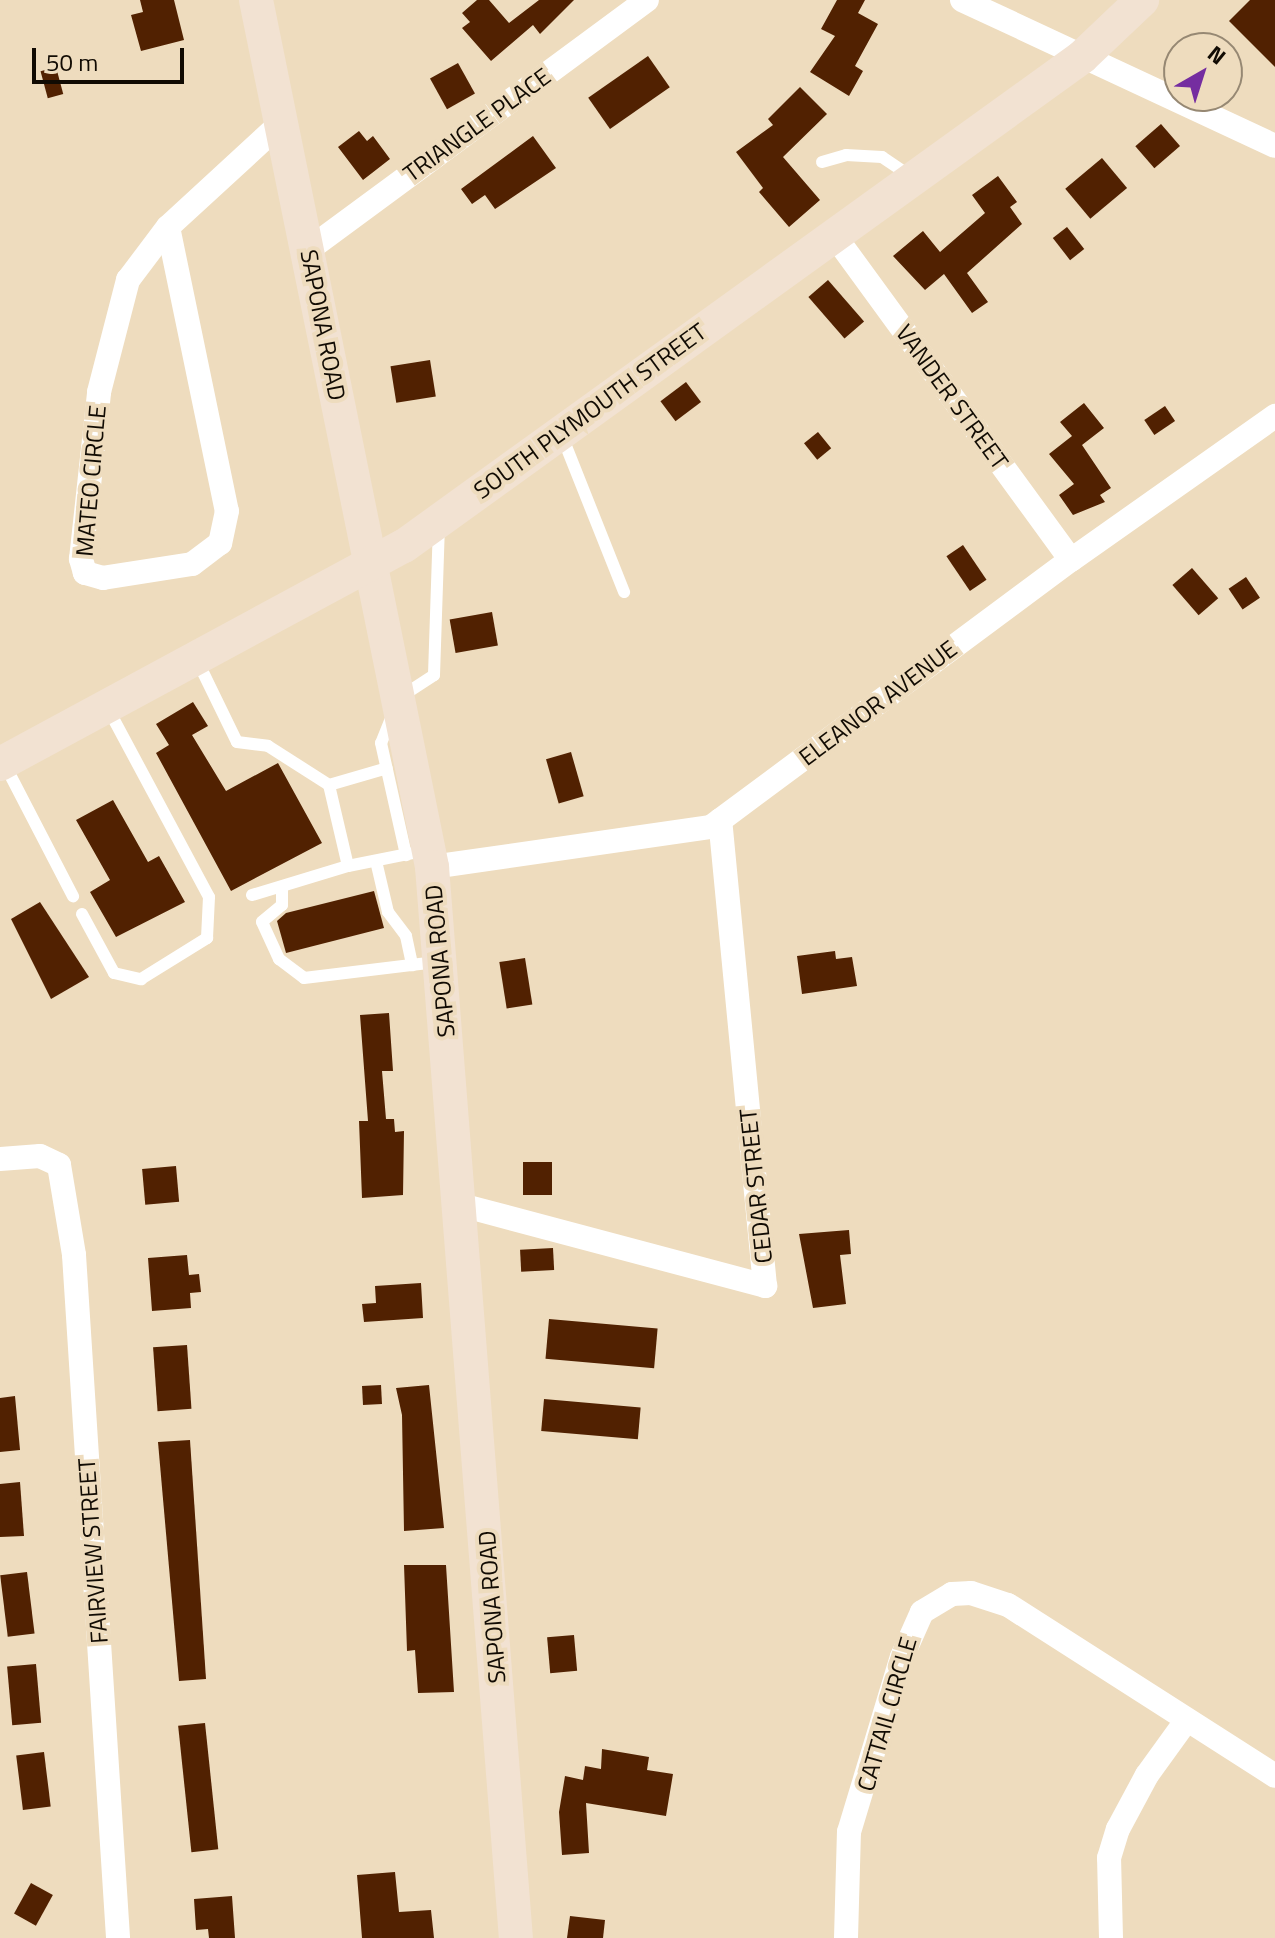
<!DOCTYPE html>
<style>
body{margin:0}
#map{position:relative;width:1275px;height:1938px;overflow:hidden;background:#eedcbe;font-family:"Titillium Web",sans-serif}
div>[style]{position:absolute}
.building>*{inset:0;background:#512101;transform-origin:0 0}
.lane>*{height:12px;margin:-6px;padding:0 6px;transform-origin:6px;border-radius:6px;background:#fff}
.street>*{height:24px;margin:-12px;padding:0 12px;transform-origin:12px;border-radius:12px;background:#fff}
.secondary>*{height:34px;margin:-17px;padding:0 17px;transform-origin:17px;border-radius:17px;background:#f2e2d2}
span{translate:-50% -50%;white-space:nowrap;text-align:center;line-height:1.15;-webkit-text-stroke:8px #eedcbe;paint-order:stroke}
.street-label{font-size:24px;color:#110b03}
.north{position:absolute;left:1163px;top:32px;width:80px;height:80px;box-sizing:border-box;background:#eedcbe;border:2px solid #968873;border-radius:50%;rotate:39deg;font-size:22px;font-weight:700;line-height:32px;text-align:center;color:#110b03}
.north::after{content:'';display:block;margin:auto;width:28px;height:36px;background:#752da0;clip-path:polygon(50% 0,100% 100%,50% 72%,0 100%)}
.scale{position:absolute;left:32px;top:48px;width:152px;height:36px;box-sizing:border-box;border:4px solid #110b03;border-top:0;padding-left:10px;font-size:24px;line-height:28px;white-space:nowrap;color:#110b03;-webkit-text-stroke:6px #eedcbe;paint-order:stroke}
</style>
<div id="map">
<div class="building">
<div style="clip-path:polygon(140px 0,174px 0,184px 40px,141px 51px,131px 15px,143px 12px)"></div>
<div style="clip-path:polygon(477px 0,489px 0,509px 23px,539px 0,574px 0,540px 34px,533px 25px,491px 61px,462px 28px,470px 22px,462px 13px)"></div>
<div style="clip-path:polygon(837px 0,865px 0,858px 13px,878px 24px,855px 66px,863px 71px,849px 96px,810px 72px,835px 36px,821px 29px)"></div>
<div style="clip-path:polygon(1250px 0,1275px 0,1275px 67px,1229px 21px)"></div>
<div style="left:648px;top:56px;width:38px;height:73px;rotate:55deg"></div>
<div style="left:458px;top:63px;width:35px;height:32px;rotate:61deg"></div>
<div style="left:56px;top:67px;width:28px;height:16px;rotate:75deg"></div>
<div style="clip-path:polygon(800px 87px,827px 114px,783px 157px,820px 200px,789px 227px,759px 192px,763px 188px,736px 152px,773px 125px,768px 119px)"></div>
<div style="left:1161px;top:124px;width:29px;height:34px;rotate:49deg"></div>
<div style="clip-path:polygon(359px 131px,367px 141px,373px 136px,390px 159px,363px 180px,338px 147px)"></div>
<div style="clip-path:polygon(533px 136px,556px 168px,495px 209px,485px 195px,472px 204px,461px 189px)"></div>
<div style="left:1102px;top:158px;width:39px;height:48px;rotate:50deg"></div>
<div style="clip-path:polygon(998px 176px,1017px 202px,1010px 207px,1022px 224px,967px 273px,988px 302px,972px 313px,944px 274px,925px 290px,893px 256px,923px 231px,940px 252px,985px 213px,972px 195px)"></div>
<div style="left:1067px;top:227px;width:28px;height:18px;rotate:52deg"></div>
<div style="left:828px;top:280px;width:55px;height:26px;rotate:49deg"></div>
<div style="left:430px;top:360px;width:37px;height:40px;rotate:81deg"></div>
<div style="left:686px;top:382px;width:25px;height:32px;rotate:53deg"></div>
<div style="clip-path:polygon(1084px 403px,1104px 428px,1082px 445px,1111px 488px,1100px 495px,1105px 502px,1073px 515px,1059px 495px,1074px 484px,1049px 454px,1072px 436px,1060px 422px)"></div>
<div style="left:1165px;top:406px;width:18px;height:25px;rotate:56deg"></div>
<div style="left:818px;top:432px;width:21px;height:18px;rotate:51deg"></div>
<div style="left:963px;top:545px;width:42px;height:20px;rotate:56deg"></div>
<div style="left:1192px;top:568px;width:40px;height:26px;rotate:49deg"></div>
<div style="left:1246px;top:577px;width:25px;height:21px;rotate:56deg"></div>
<div style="left:492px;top:612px;width:34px;height:43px;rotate:80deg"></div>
<div style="clip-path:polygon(193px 702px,208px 726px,192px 735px,226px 791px,278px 763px,322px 843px,231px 891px,156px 753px,169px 745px,156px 724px)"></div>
<div style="left:571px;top:752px;width:46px;height:26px;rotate:74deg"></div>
<div style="clip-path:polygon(113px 800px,148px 862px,159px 856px,185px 902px,116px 937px,90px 892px,110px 880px,76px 820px)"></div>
<div style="clip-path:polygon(374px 891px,384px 928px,286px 953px,277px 921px,286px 913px)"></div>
<div style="clip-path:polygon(40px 902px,89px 977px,51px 999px,11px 919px)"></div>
<div style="clip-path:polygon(835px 951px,836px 959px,852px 957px,857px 986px,802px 994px,797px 956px)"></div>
<div style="left:525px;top:958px;width:47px;height:26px;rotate:81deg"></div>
<div style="clip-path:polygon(389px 1013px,393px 1071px,382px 1071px,386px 1119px,394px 1119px,395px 1132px,404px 1131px,403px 1195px,362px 1198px,359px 1121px,368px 1121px,360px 1015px)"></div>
<div style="left:523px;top:1162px;width:29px;height:33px"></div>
<div style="left:176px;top:1166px;width:36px;height:34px;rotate:85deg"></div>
<div style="clip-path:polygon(849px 1230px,851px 1254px,840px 1255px,846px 1304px,813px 1308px,799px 1234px)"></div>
<div style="left:553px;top:1248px;width:22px;height:33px;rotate:87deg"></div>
<div style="clip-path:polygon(187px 1255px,189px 1275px,199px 1274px,201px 1292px,190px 1293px,191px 1308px,152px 1311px,148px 1258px)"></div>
<div style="clip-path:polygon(421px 1283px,423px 1318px,364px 1322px,362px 1304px,376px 1303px,375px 1286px)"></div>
<div style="left:549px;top:1319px;width:109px;height:40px;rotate:5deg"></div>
<div style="left:187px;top:1345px;width:64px;height:34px;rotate:86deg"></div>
<div style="left:381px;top:1385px;width:19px;height:19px;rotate:87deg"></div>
<div style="clip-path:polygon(429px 1385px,444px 1528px,404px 1531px,402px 1415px,396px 1388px)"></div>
<div style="clip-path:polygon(15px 1396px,20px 1450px,0 1452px,0 1398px)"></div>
<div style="left:544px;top:1399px;width:97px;height:32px;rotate:5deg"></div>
<div style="clip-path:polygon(190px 1440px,206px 1679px,179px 1681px,158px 1442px)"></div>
<div style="clip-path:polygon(20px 1482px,24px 1536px,0 1537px,0 1484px)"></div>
<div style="clip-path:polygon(404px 1565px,446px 1565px,454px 1692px,418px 1693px,415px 1650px,407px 1651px)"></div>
<div style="left:27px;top:1572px;width:62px;height:27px;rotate:83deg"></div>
<div style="left:574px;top:1635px;width:36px;height:27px;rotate:85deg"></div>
<div style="left:36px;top:1664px;width:59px;height:29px;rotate:85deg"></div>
<div style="left:205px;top:1723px;width:127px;height:27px;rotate:84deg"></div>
<div style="clip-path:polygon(602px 1749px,649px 1757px,647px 1770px,673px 1774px,666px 1816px,586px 1803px,589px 1853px,562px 1855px,559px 1812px,565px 1776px,583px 1780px,585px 1766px,601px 1769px)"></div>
<div style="left:44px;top:1752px;width:55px;height:28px;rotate:83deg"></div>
<div style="clip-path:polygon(395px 1872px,399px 1912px,431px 1910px,434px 1938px,362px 1938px,357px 1875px)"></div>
<div style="left:31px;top:1883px;width:25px;height:35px;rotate:29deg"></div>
<div style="clip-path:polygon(232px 1896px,235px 1938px,209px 1938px,208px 1929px,196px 1930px,194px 1899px)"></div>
<div style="clip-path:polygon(570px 1916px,605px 1920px,603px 1938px,567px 1938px)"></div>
</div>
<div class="lane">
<div style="left:822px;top:162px;width:25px;rotate:-16deg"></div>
<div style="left:846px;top:155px;width:36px;rotate:3deg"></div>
<div style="left:882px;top:157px;width:36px;rotate:34deg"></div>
<div style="left:562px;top:436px;width:168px;rotate:68.3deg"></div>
<div style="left:197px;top:660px;width:91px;rotate:64deg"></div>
<div style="left:237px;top:742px;width:31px;rotate:7deg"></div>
<div style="left:268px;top:746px;width:72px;rotate:32.6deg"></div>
<div style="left:329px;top:785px;width:83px;rotate:76.8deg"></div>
<div style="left:348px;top:866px;width:82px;rotate:-11.3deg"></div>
<div style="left:402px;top:696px;width:38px;rotate:-33deg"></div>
<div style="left:434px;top:675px;width:148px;rotate:-88.1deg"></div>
<div style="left:392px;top:716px;width:29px;rotate:112deg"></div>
<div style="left:381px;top:743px;width:115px;rotate:77.4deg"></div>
<div style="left:5px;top:765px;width:148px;rotate:62.6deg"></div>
<div style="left:329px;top:785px;width:60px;rotate:-16.3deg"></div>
<div style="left:376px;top:861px;width:52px;rotate:76.8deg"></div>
<div style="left:388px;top:912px;width:30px;rotate:53deg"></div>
<div style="left:406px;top:936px;width:30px;rotate:78deg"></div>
<div style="left:282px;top:888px;width:17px;rotate:90deg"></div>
<div style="left:282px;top:905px;width:26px;rotate:140deg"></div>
<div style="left:262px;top:922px;width:41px;rotate:65.3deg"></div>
<div style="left:279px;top:959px;width:31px;rotate:37deg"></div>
<div style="left:304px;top:978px;width:133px;rotate:-6.9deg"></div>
<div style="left:252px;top:895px;width:100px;rotate:-16.8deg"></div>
<div style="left:82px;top:914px;width:67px;rotate:61.5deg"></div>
<div style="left:114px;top:973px;width:28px;rotate:13deg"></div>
<div style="left:141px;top:979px;width:78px;rotate:-31.8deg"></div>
<div style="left:207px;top:938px;width:41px;rotate:-87.2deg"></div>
<div style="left:209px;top:897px;width:216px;rotate:-118.2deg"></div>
</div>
<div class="street">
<div style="left:962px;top:0;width:345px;rotate:25deg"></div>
<div style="left:168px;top:227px;width:290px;rotate:78.3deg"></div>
<div style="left:227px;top:511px;width:33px;rotate:102deg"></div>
<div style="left:220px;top:543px;width:35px;rotate:143deg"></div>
<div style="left:192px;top:564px;width:90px;rotate:171.1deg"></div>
<div style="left:103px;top:578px;width:19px;rotate:-164deg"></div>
<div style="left:85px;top:573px;width:15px;rotate:-106deg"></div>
<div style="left:81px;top:559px;width:168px;rotate:-83.8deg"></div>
<div style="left:99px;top:392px;width:116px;rotate:-75.5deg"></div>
<div style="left:128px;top:280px;width:66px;rotate:-53deg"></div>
<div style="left:168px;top:227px;width:154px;rotate:-42.6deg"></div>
<div style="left:834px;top:235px;width:402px;rotate:53.9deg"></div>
<div style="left:308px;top:250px;width:421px;rotate:-36.4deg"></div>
<div style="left:432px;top:867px;width:282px;rotate:-8.2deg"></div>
<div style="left:711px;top:827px;width:448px;rotate:-36.6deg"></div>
<div style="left:1071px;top:560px;width:250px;rotate:-35.2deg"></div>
<div style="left:0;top:1159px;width:40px;rotate:-4.3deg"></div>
<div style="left:40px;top:1156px;width:21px;rotate:25deg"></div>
<div style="left:59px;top:1165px;width:91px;rotate:80.5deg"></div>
<div style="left:74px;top:1255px;width:684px;rotate:86.31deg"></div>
<div style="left:461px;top:1205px;width:315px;rotate:14.9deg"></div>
<div style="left:765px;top:1286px;width:468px;rotate:-95.5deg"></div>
<div style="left:846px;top:1938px;width:106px;rotate:-88.4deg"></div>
<div style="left:849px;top:1832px;width:183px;rotate:-73.2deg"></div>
<div style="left:902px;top:1657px;width:49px;rotate:-66deg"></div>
<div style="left:922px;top:1612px;width:35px;rotate:-31deg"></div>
<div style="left:952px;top:1594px;width:19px;rotate:-3deg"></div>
<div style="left:971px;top:1593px;width:39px;rotate:18deg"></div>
<div style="left:1008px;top:1605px;width:317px;rotate:32.6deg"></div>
<div style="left:1111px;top:1938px;width:80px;rotate:-91.4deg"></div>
<div style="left:1109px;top:1858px;width:30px;rotate:-73deg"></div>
<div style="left:1118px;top:1829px;width:61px;rotate:-61.8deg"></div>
<div style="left:1147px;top:1775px;width:67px;rotate:-54.2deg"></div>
</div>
<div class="secondary">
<div style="left:256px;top:0;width:885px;rotate:78.52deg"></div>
<div style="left:432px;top:867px;width:1074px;rotate:85.52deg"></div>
<div style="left:0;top:764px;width:459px;rotate:-28.4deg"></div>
<div style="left:404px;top:546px;width:836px;rotate:-35.8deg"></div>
<div style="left:1082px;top:57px;width:83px;rotate:-43.5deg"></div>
</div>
<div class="street-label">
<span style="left:477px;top:125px;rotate:-36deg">TRIANGLE PLACE</span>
<span style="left:323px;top:325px;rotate:79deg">SAPONA ROAD</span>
<span style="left:952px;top:397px;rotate:54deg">VANDER STREET</span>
<span style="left:590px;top:411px;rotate:-36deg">SOUTH PLYMOUTH STREET</span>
<span style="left:91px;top:481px;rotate:-85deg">MATEO CIRCLE</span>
<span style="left:878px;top:703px;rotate:-37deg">ELEANOR AVENUE</span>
<span style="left:440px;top:961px;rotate:-95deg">SAPONA ROAD</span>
<span style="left:756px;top:1186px;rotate:-96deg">CEDAR STREET</span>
<span style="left:93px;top:1551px;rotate:-94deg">FAIRVIEW STREET</span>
<span style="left:492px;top:1607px;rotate:-94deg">SAPONA ROAD</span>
<span style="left:887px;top:1714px;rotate:-74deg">CATTAIL CIRCLE</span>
</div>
<div class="north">N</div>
<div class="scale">50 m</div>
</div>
